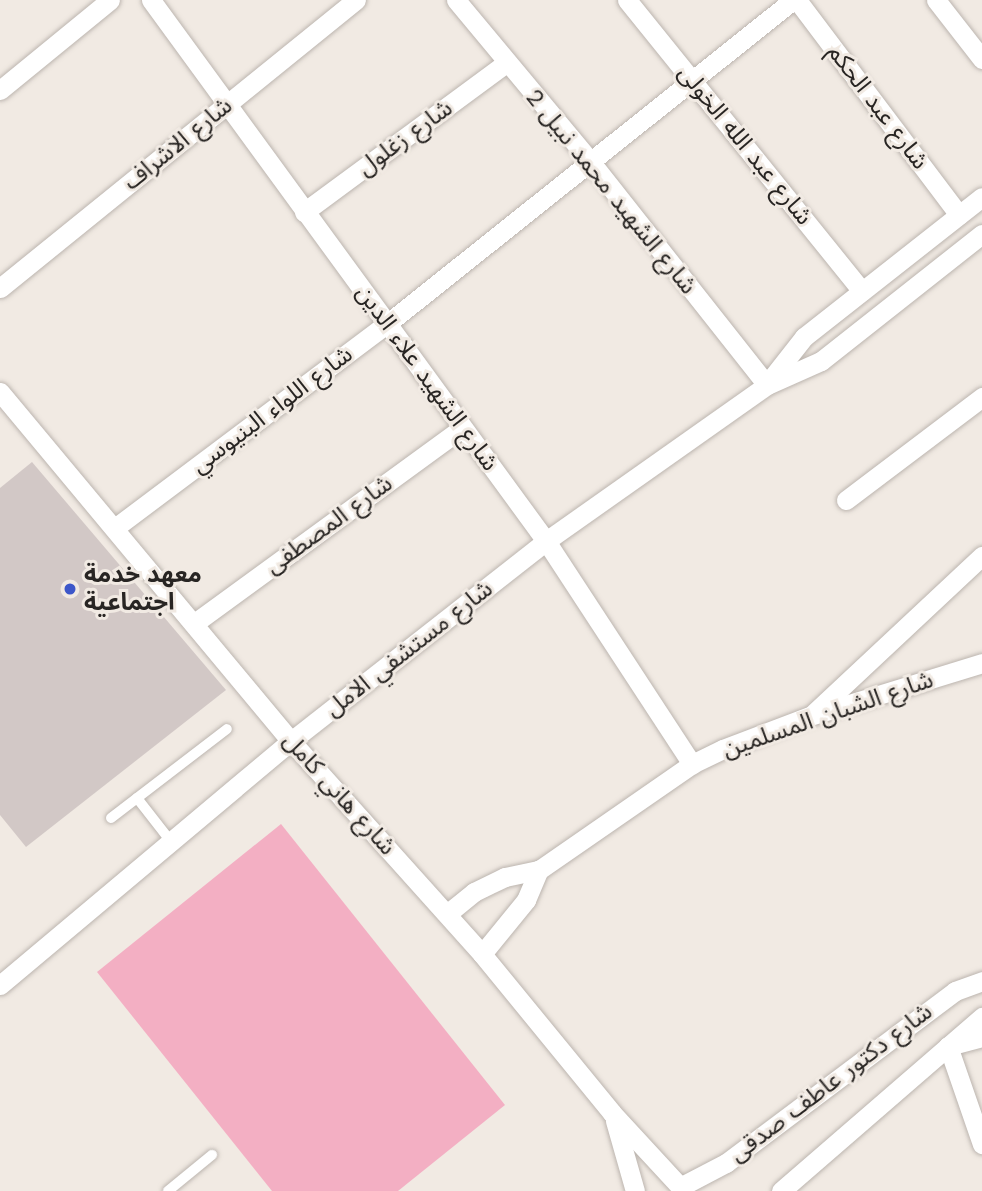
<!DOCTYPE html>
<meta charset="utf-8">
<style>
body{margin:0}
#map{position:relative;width:982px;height:1191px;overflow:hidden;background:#f1eae3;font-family:"Work Sans","Noto Sans Arabic",sans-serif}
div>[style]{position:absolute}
.green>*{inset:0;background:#f3afc3}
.building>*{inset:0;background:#d2c8c6}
.roads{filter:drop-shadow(0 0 2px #bcb5af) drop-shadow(0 0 2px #bcb5af)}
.lane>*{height:10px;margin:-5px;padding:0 5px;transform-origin:5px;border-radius:5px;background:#fff}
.street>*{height:19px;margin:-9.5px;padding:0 9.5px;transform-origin:9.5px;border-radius:9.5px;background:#fff}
.dots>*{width:19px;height:19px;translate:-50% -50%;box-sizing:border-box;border:4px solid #f1eae3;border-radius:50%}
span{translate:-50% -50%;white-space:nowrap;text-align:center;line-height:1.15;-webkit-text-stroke:6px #f1eae3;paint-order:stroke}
.street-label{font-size:24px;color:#282523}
.poi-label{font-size:24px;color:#282523;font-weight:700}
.left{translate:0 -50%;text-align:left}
</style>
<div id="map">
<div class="green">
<div style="clip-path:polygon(281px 824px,505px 1105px,398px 1191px,272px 1191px,97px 972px)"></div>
</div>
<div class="building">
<div style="clip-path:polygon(32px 462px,226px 690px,26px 847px,0 815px,0 488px)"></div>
</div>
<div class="roads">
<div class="lane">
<div style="left:137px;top:798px;width:58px;rotate:52deg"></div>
<div style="left:111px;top:818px;width:146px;rotate:-37.5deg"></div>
<div style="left:168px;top:1191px;width:57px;rotate:-39.3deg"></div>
</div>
<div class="street">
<div style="left:151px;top:0;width:670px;rotate:53.87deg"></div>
<div style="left:546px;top:541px;width:267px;rotate:56.8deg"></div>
<div style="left:456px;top:0;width:209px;rotate:50.2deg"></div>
<div style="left:590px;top:161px;width:285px;rotate:51.7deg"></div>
<div style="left:627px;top:0;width:374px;rotate:51.1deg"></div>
<div style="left:797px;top:0;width:269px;rotate:53deg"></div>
<div style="left:936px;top:0;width:75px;rotate:52.1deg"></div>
<div style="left:0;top:90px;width:142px;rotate:-39.3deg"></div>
<div style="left:304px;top:212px;width:250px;rotate:-36.4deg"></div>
<div style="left:0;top:288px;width:458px;rotate:-39deg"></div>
<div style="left:767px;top:384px;width:60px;rotate:-51.8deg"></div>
<div style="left:804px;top:337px;width:226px;rotate:-38.2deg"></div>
<div style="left:0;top:392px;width:454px;rotate:50.2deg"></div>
<div style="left:291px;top:741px;width:286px;rotate:48.1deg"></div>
<div style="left:482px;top:954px;width:205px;rotate:50.7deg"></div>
<div style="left:612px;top:1113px;width:106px;rotate:47.3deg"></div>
<div style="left:846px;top:500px;width:171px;rotate:-37.1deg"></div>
<div style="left:116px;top:527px;width:340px;rotate:-36.9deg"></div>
<div style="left:388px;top:323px;width:518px;rotate:-38.57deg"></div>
<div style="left:196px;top:622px;width:329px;rotate:-36.1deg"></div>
<div style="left:814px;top:713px;width:230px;rotate:-43.1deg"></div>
<div style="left:447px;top:914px;width:35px;rotate:-39deg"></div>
<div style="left:474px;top:892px;width:34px;rotate:-26deg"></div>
<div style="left:505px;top:877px;width:35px;rotate:-12deg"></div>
<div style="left:539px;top:870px;width:186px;rotate:-34.7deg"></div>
<div style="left:692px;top:764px;width:34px;rotate:-26deg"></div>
<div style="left:723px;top:749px;width:93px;rotate:-20.8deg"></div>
<div style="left:810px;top:716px;width:180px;rotate:-17.1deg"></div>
<div style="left:482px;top:954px;width:70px;rotate:-50.8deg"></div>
<div style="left:526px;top:900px;width:33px;rotate:-67deg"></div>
<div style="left:0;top:985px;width:380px;rotate:-40deg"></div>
<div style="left:291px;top:741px;width:324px;rotate:-38.1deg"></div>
<div style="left:546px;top:541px;width:271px;rotate:-35.2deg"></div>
<div style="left:767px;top:385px;width:59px;rotate:-24deg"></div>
<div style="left:821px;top:361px;width:205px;rotate:-38.3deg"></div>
<div style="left:982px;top:1037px;width:35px;rotate:165deg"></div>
<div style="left:948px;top:1046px;width:104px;rotate:70.9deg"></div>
<div style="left:615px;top:1121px;width:73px;rotate:74.1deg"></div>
<div style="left:680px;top:1187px;width:52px;rotate:-27.6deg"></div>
<div style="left:726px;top:1163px;width:286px;rotate:-36.9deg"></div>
<div style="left:955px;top:991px;width:29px;rotate:-20deg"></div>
<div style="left:781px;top:1191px;width:266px;rotate:-40.9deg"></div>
</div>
</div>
<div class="dots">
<div style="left:70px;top:589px;background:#3d57c9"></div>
</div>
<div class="street-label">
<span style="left:878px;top:107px;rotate:53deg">شارع عبد الحكم</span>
<span style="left:405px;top:138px;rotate:-36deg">شارع زغلول</span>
<span style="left:178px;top:144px;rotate:-39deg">شارع الاشراف</span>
<span style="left:745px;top:145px;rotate:51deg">شارع عبد الله الخولى</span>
<span style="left:611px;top:192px;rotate:51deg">شارع الشهيد محمد نبيل 2</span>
<span style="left:427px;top:378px;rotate:54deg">شارع الشهيد علاء الدين</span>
<span style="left:272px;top:410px;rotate:-37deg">شارع اللواء البنيوسي</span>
<span style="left:329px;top:525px;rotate:-36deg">شارع المصطفى</span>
<span style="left:409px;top:649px;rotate:-38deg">شارع مستشفي الامل</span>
<span style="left:828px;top:715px;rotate:-19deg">شارع الشبان المسلمين</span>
<span style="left:339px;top:794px;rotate:48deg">شارع هاني كامل</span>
<span style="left:831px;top:1083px;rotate:-37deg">شارع دكتور عاطف صدقى</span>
</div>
<div class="poi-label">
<span class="left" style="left:84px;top:589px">معهد خدمة<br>اجتماعية</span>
</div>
</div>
